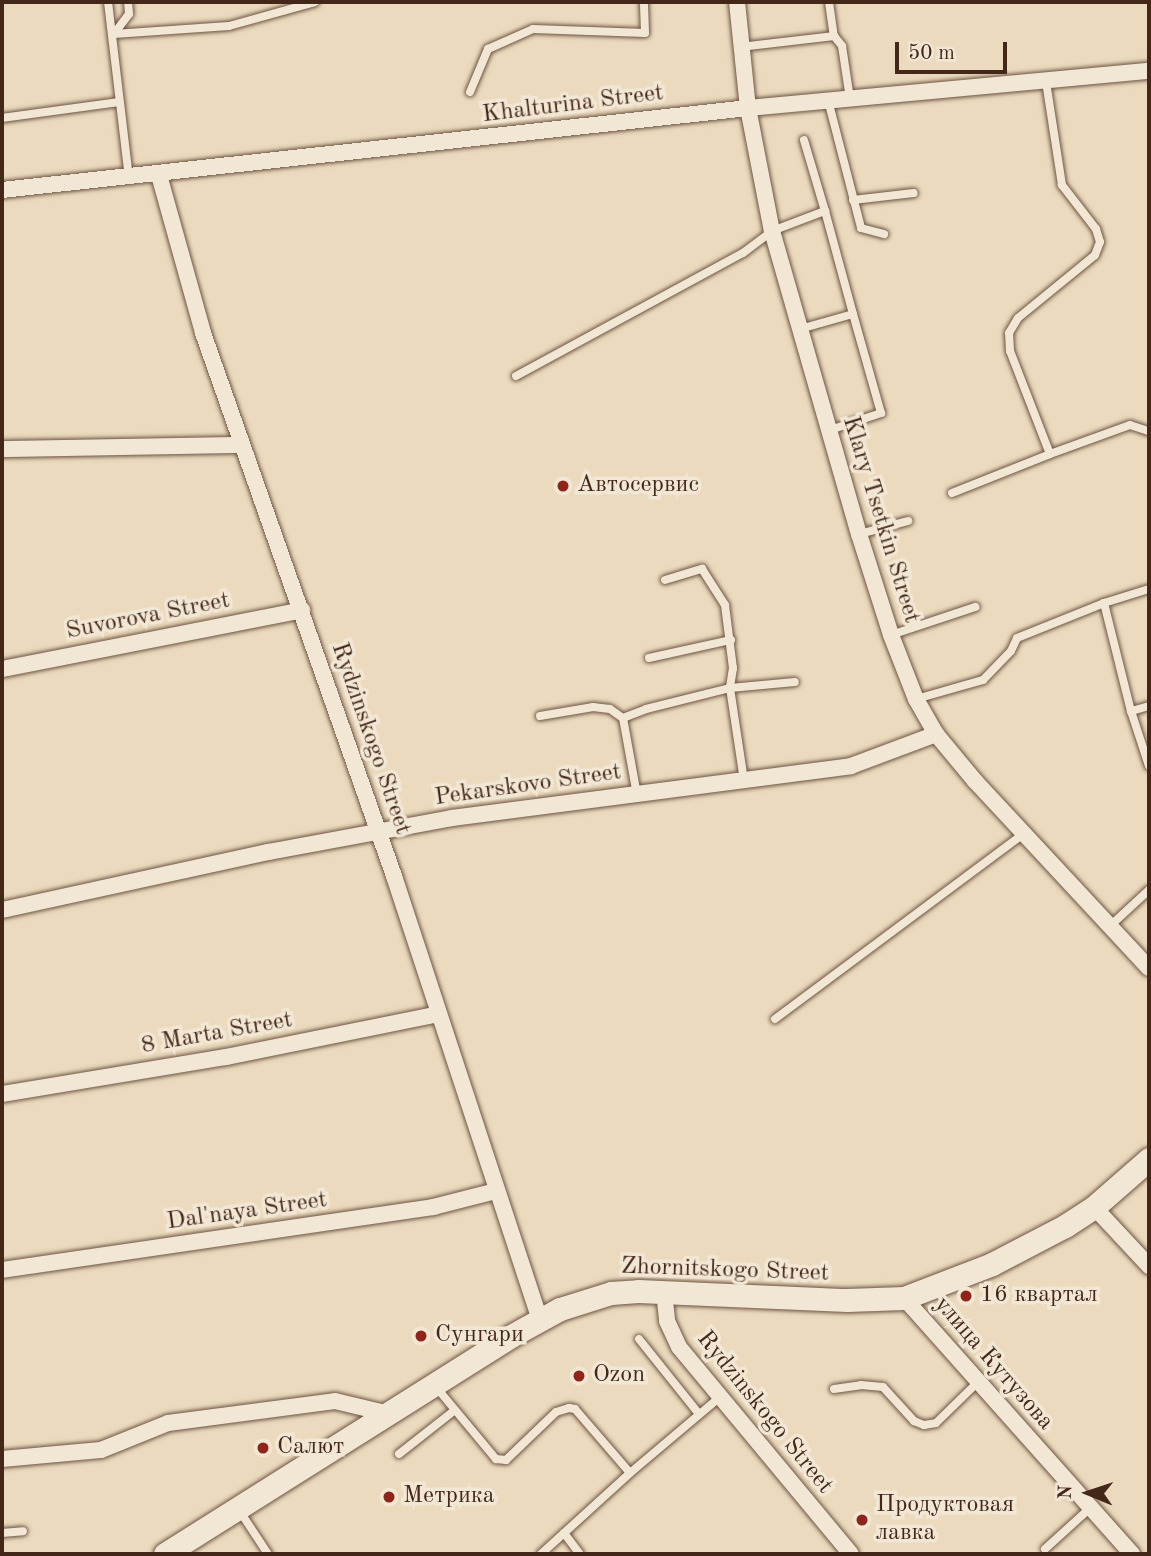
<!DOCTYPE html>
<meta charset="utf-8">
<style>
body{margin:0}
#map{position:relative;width:1151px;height:1556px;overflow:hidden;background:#ebdabd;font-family:"Old Standard TT",serif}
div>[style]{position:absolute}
.roads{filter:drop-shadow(0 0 2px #6d5443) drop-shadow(0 0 2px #6d5443)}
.service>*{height:8px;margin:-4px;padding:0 4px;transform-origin:4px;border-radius:4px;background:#f2e7d4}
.minor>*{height:16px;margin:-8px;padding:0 8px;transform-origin:8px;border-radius:8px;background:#f2e7d4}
.secondary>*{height:23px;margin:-11.5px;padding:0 11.5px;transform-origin:11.5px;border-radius:11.5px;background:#f2e7d4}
.dots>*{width:19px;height:19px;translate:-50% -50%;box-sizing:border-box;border:4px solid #f2e7d4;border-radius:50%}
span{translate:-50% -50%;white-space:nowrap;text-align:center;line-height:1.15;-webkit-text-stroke:7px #f2e7d4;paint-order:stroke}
.street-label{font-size:24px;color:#43281a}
.poi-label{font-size:24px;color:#43281a}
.left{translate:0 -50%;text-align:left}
.frame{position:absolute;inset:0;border:4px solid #43281a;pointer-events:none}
.north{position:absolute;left:1053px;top:1458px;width:70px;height:70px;-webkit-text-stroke:5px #f2e7d4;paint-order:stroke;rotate:272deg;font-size:19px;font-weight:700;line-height:28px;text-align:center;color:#43281a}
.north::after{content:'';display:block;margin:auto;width:24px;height:32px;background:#43281a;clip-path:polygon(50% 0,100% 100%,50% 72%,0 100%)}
.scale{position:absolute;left:895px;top:42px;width:112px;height:32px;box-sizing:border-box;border:4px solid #43281a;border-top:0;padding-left:9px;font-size:21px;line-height:24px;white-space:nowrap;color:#43281a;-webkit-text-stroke:5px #f2e7d4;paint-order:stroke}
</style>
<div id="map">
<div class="roads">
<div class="service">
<div style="left:108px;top:2px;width:177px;rotate:83.2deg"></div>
<div style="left:128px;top:2px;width:12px;rotate:85deg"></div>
<div style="left:129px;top:14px;width:25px;rotate:127deg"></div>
<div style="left:114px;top:34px;width:115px;rotate:-4deg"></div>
<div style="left:229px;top:26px;width:89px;rotate:-15.6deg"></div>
<div style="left:829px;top:2px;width:34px;rotate:82deg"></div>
<div style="left:740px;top:47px;width:95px;rotate:-6.7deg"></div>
<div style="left:834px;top:36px;width:13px;rotate:51deg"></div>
<div style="left:842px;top:46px;width:54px;rotate:81.4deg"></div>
<div style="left:470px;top:92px;width:47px;rotate:-67.3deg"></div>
<div style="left:488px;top:49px;width:49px;rotate:-24deg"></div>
<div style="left:533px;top:29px;width:112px;rotate:2deg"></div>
<div style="left:645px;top:33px;width:31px;rotate:-92deg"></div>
<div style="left:828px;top:100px;width:132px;rotate:75.5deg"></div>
<div style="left:861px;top:228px;width:24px;rotate:15deg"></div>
<div style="left:2px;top:118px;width:118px;rotate:-7.8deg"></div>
<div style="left:853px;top:200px;width:61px;rotate:-6.5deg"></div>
<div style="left:800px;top:329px;width:55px;rotate:-15.8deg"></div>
<div style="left:853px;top:314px;width:107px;rotate:-105.2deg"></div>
<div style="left:516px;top:376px;width:258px;rotate:-28.5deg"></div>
<div style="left:743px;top:253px;width:36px;rotate:-37deg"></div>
<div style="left:772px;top:231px;width:57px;rotate:-20.7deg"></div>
<div style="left:825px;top:211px;width:74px;rotate:-106.5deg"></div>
<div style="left:830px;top:430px;width:54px;rotate:-18.4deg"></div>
<div style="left:881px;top:413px;width:103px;rotate:-105.8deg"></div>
<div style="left:1050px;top:454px;width:85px;rotate:-19.9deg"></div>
<div style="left:1130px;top:425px;width:20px;rotate:18deg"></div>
<div style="left:952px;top:493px;width:105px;rotate:-21.7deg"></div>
<div style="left:1050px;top:454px;width:110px;rotate:-111.2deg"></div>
<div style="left:1010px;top:351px;width:18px;rotate:-93deg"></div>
<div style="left:1009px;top:333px;width:17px;rotate:-59deg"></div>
<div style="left:1018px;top:318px;width:99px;rotate:-39.3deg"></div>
<div style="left:1095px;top:255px;width:14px;rotate:-69deg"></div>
<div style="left:1100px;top:242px;width:14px;rotate:-107deg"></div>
<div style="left:1096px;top:229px;width:56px;rotate:-127.7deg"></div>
<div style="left:1062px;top:185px;width:104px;rotate:-98.8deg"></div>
<div style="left:859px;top:534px;width:51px;rotate:-14.9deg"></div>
<div style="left:665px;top:580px;width:39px;rotate:-17deg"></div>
<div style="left:702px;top:569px;width:43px;rotate:57.4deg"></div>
<div style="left:725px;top:605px;width:64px;rotate:82.8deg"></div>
<div style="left:733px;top:668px;width:20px;rotate:99deg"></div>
<div style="left:730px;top:688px;width:65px;rotate:-5.3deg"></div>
<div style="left:1104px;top:603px;width:111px;rotate:76deg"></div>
<div style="left:891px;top:635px;width:89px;rotate:-18.4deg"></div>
<div style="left:649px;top:658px;width:84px;rotate:-12.4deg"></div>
<div style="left:916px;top:699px;width:70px;rotate:-15.8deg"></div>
<div style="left:983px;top:680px;width:40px;rotate:-46deg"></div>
<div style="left:1011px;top:651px;width:14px;rotate:-65deg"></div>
<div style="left:1017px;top:638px;width:94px;rotate:-21.9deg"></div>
<div style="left:1104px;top:603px;width:47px;rotate:-17.3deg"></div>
<div style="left:1149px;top:706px;width:19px;rotate:164deg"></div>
<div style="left:1131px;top:711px;width:58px;rotate:71.9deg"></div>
<div style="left:540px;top:716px;width:54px;rotate:-9.6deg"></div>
<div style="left:593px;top:707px;width:17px;rotate:7deg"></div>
<div style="left:610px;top:709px;width:16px;rotate:35deg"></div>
<div style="left:637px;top:795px;width:78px;rotate:-100.3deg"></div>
<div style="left:623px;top:718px;width:25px;rotate:-21deg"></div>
<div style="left:646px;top:709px;width:87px;rotate:-14deg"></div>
<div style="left:730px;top:688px;width:94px;rotate:81.4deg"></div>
<div style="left:1110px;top:926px;width:53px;rotate:-42.7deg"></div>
<div style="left:775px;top:1019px;width:309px;rotate:-36.7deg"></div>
<div style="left:639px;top:1339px;width:96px;rotate:51.3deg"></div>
<div style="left:436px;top:1387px;width:94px;rotate:50.2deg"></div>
<div style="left:496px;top:1459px;width:10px;rotate:6deg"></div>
<div style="left:506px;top:1460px;width:69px;rotate:-43.8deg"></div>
<div style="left:556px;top:1412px;width:14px;rotate:-17deg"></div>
<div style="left:569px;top:1408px;width:6px;rotate:9deg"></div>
<div style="left:575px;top:1409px;width:84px;rotate:49.3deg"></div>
<div style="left:834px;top:1389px;width:27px;rotate:-8deg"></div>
<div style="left:861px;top:1385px;width:22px;rotate:5deg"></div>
<div style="left:883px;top:1387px;width:46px;rotate:47.6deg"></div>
<div style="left:914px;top:1421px;width:11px;rotate:22deg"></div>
<div style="left:924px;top:1425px;width:12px;rotate:-9deg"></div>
<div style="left:936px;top:1423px;width:57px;rotate:-44.3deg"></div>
<div style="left:399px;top:1454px;width:71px;rotate:-38.2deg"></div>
<div style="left:239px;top:1510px;width:53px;rotate:56.6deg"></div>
<div style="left:2px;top:1533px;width:21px;rotate:-5deg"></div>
<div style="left:564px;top:1533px;width:26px;rotate:53deg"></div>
<div style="left:1045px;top:1549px;width:61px;rotate:-42.3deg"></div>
<div style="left:541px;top:1554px;width:120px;rotate:-42.3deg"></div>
<div style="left:630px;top:1473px;width:118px;rotate:-40.2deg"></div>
</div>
<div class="minor">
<div style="left:737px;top:2px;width:107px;rotate:84.1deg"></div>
<div style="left:748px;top:108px;width:125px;rotate:79deg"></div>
<div style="left:772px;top:231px;width:315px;rotate:74deg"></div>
<div style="left:859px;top:534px;width:106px;rotate:72.4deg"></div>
<div style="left:891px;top:635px;width:69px;rotate:68.7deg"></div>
<div style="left:916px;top:699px;width:40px;rotate:60.3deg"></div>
<div style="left:936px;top:734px;width:61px;rotate:50.3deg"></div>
<div style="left:975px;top:781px;width:255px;rotate:47.1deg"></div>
<div style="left:159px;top:175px;width:164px;rotate:74.4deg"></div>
<div style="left:203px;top:333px;width:576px;rotate:70.62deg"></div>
<div style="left:394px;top:876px;width:466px;rotate:71.8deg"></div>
<div style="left:2px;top:190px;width:750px;rotate:-6.27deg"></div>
<div style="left:748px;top:108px;width:403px;rotate:-5.3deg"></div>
<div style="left:2px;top:449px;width:239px;rotate:-1deg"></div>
<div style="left:2px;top:669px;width:306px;rotate:-11.1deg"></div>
<div style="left:2px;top:910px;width:273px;rotate:-12.3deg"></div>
<div style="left:269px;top:852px;width:186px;rotate:-10.5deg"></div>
<div style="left:452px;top:818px;width:402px;rotate:-7.4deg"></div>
<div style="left:851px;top:766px;width:91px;rotate:-20.6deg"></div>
<div style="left:2px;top:1094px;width:227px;rotate:-9.4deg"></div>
<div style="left:226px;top:1057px;width:217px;rotate:-11.4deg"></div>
<div style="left:1094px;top:1207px;width:81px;rotate:47deg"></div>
<div style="left:2px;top:1270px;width:436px;rotate:-8.3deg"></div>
<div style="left:433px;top:1207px;width:65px;rotate:-14.3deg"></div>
<div style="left:664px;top:1291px;width:30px;rotate:84deg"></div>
<div style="left:667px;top:1321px;width:29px;rotate:65deg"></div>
<div style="left:679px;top:1347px;width:269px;rotate:50.3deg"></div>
<div style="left:904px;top:1298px;width:343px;rotate:48.3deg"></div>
<div style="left:2px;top:1459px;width:99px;rotate:-5.2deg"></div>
<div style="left:101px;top:1450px;width:72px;rotate:-21.9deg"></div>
<div style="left:168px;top:1423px;width:168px;rotate:-7.5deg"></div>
<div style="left:335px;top:1401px;width:56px;rotate:13.5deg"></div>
</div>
<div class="secondary">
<div style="left:165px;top:1554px;width:409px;rotate:-32.2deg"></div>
<div style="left:511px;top:1336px;width:56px;rotate:-28.9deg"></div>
<div style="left:560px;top:1309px;width:53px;rotate:-17.4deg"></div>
<div style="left:611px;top:1293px;width:27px;rotate:-4deg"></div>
<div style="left:638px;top:1291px;width:209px;rotate:2.5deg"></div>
<div style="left:847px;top:1300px;width:57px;rotate:-2deg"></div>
<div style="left:904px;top:1298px;width:94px;rotate:-21.1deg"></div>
<div style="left:992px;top:1264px;width:82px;rotate:-27.5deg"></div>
<div style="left:1065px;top:1226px;width:35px;rotate:-33deg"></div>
<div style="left:1094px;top:1207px;width:73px;rotate:-41.1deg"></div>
</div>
</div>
<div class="dots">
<div style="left:563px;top:486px;background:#8f2418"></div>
<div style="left:966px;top:1296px;background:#8f2418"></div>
<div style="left:421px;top:1336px;background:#8f2418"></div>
<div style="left:579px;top:1376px;background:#8f2418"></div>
<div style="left:263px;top:1448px;background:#8f2418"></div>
<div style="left:389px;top:1497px;background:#8f2418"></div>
<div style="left:862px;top:1520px;background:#8f2418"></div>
</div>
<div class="street-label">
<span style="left:573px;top:105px;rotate:-7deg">Khalturina Street</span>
<span style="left:880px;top:520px;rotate:73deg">Klary Tsetkin Street</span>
<span style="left:148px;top:617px;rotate:-11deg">Suvorova Street</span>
<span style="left:370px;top:739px;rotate:71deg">Rydzinskogo Street</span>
<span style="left:528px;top:786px;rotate:-8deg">Pekarskovo Street</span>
<span style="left:217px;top:1034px;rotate:-10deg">8 Marta Street</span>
<span style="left:247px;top:1212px;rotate:-8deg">Dal'naya Street</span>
<span style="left:725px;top:1271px;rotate:2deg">Zhornitskogo Street</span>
<span style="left:993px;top:1364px;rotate:49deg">улица Кутузова</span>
<span style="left:764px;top:1413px;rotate:51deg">Rydzinskogo Street</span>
</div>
<div class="poi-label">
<span class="left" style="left:577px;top:486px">Автосервис</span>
<span class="left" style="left:980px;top:1296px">16 квартал</span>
<span class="left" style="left:435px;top:1336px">Сунгари</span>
<span class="left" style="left:593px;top:1376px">Ozon</span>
<span class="left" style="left:277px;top:1448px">Салют</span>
<span class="left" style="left:403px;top:1497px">Метрика</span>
<span class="left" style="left:876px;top:1520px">Продуктовая<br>лавка</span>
</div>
<div class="frame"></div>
<div class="north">N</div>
<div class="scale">50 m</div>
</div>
